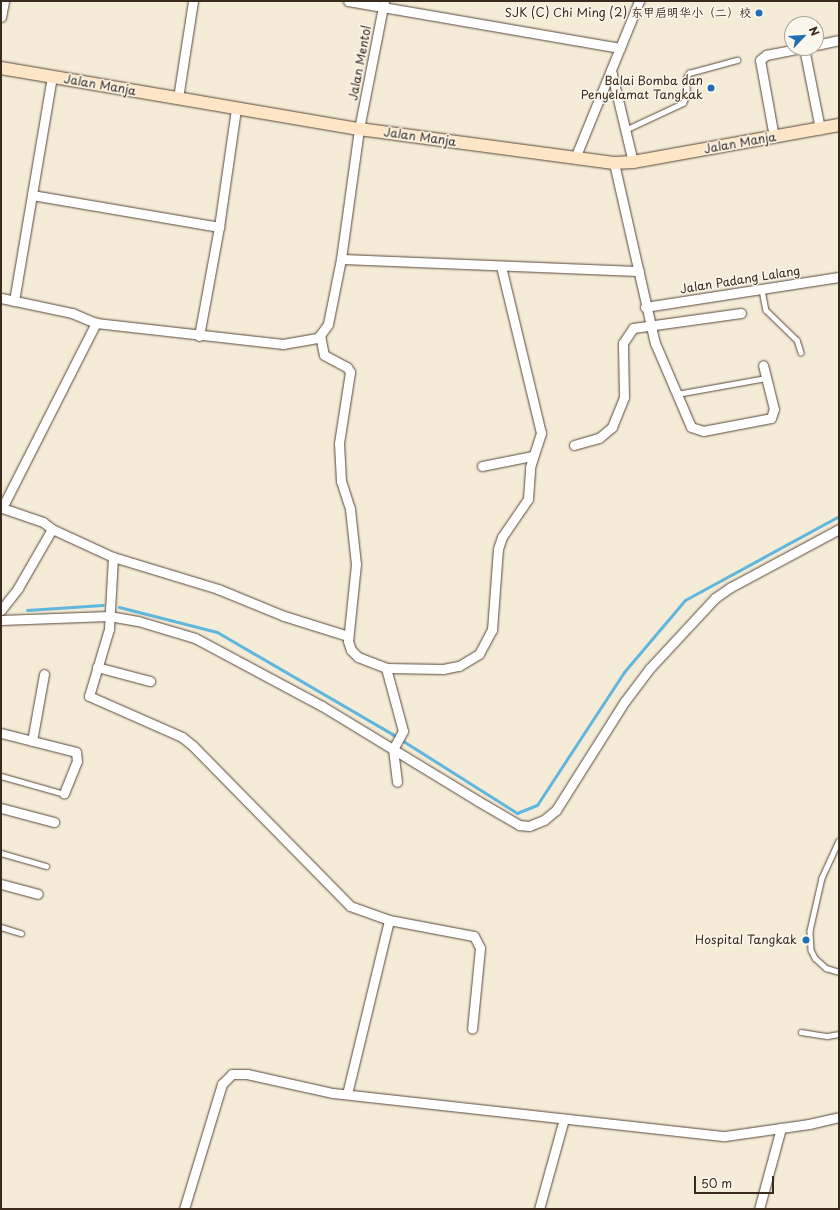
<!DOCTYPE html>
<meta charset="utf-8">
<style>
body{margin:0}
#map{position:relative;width:840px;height:1210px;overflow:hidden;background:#f5ecd7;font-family:"Playpen Sans","LXGW WenKai TC",sans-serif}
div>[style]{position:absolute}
.stream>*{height:3px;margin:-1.5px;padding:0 1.5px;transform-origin:1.5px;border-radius:1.5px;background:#61b6dd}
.roads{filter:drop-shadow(0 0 1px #57473a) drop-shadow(0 0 1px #57473a)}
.lane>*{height:4.5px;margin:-2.25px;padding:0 2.25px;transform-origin:2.25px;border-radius:2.25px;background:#fff}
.street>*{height:9px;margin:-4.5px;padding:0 4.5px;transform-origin:4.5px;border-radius:4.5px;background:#fff}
.secondary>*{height:12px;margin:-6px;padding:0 6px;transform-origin:6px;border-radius:6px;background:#fde5c5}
.dots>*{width:11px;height:11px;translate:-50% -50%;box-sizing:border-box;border:2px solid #fbf7ec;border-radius:50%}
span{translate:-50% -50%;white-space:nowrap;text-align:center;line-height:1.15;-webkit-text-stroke:3px #fbf7ec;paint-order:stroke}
.poi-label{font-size:12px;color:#3b2a1e}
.right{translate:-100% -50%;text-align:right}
.street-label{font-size:12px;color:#3b2a1e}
.frame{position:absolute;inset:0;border:2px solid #3b2a1e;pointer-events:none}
.north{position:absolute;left:784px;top:16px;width:40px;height:40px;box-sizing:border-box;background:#fbf7ec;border:1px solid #aea59a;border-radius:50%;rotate:65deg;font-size:11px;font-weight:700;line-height:16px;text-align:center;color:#3b2a1e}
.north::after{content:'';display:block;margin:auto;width:14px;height:18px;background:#1f6fb2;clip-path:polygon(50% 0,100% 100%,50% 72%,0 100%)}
.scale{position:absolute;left:694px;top:1176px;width:80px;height:18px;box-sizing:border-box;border:2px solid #3b2a1e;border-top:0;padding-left:5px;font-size:12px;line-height:14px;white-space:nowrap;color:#3b2a1e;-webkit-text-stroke:3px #fbf7ec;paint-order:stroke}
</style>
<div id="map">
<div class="stream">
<div style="left:119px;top:607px;width:101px;rotate:14.3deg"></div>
<div style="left:217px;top:632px;width:203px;rotate:30.2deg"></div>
<div style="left:392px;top:734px;width:148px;rotate:32.3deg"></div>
<div style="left:517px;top:813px;width:22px;rotate:-22deg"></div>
<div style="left:537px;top:805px;width:159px;rotate:-56.8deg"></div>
<div style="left:624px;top:672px;width:94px;rotate:-49.7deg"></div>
<div style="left:685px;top:600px;width:175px;rotate:-28.6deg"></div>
<div style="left:27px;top:610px;width:76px;rotate:-3.8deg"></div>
</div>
<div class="roads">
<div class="lane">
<div style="left:625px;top:130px;width:64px;rotate:-25deg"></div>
<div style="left:683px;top:103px;width:10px;rotate:-66deg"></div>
<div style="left:687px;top:94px;width:16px;rotate:-94deg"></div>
<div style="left:686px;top:78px;width:6px;rotate:-59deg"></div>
<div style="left:689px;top:73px;width:50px;rotate:-15.2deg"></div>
<div style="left:762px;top:290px;width:20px;rotate:79deg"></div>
<div style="left:766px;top:310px;width:43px;rotate:44.1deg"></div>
<div style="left:797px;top:340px;width:13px;rotate:72deg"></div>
<div style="left:677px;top:394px;width:90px;rotate:-10.2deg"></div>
<div style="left:1px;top:776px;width:66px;rotate:15.9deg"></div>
<div style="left:839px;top:841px;width:41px;rotate:114.7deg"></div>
<div style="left:822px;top:878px;width:54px;rotate:102.8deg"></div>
<div style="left:810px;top:931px;width:19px;rotate:87deg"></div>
<div style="left:811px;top:950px;width:9px;rotate:63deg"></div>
<div style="left:815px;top:958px;width:15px;rotate:42deg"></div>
<div style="left:826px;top:968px;width:14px;rotate:17deg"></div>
<div style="left:1px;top:853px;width:47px;rotate:16.1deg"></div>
<div style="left:1px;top:927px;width:21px;rotate:17deg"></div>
<div style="left:801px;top:1032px;width:26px;rotate:9deg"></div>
<div style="left:827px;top:1036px;width:12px;rotate:-9deg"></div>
</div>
<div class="street">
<div style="left:348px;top:1px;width:276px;rotate:9.8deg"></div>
<div style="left:1px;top:17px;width:16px;rotate:-79deg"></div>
<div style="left:816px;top:45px;width:24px;rotate:-12deg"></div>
<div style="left:804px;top:48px;width:83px;rotate:78.8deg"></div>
<div style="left:611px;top:70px;width:95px;rotate:76.6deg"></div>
<div style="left:178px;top:98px;width:98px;rotate:-81.2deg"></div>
<div style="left:774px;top:137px;width:78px;rotate:-100.3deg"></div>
<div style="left:760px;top:60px;width:8px;rotate:-40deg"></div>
<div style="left:766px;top:55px;width:37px;rotate:-11deg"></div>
<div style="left:575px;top:158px;width:170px;rotate:-67.8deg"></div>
<div style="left:614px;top:163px;width:185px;rotate:77.2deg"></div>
<div style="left:655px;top:343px;width:91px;rotate:66.8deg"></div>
<div style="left:691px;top:427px;width:13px;rotate:18deg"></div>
<div style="left:703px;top:431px;width:69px;rotate:-10.8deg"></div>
<div style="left:771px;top:418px;width:9px;rotate:-72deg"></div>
<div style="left:774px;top:409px;width:45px;rotate:-104deg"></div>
<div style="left:32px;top:195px;width:190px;rotate:9.7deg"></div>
<div style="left:341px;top:259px;width:298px;rotate:2.3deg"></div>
<div style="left:1px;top:298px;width:73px;rotate:11.9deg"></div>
<div style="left:72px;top:313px;width:26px;rotate:23deg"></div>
<div style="left:96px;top:323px;width:188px;rotate:6.4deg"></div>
<div style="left:283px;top:344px;width:36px;rotate:-10deg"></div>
<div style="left:318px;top:338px;width:17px;rotate:-54deg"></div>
<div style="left:328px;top:324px;width:66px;rotate:-78.7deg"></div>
<div style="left:341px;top:259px;width:131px;rotate:-82.1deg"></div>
<div style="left:359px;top:129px;width:130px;rotate:-78.9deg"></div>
<div style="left:14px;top:301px;width:227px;rotate:-80.4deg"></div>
<div style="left:645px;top:307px;width:196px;rotate:-8.8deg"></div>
<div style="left:320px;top:335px;width:20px;rotate:79deg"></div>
<div style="left:324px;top:355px;width:26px;rotate:28deg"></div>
<div style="left:347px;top:367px;width:6px;rotate:59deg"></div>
<div style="left:350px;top:372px;width:72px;rotate:98.8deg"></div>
<div style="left:339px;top:443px;width:38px;rotate:87deg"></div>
<div style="left:341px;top:481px;width:29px;rotate:72deg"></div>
<div style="left:350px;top:509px;width:55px;rotate:83.8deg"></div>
<div style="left:356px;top:564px;width:77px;rotate:95.9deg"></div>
<div style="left:348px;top:641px;width:9px;rotate:72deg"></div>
<div style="left:351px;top:650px;width:10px;rotate:45deg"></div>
<div style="left:358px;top:657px;width:30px;rotate:21deg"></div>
<div style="left:386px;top:668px;width:65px;rotate:74.9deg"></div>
<div style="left:403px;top:731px;width:21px;rotate:119deg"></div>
<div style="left:393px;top:749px;width:33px;rotate:83deg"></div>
<div style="left:199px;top:336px;width:111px;rotate:-79.6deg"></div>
<div style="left:219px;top:227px;width:119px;rotate:-81.8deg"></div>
<div style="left:574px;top:445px;width:26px;rotate:-16deg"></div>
<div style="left:599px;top:438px;width:17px;rotate:-40deg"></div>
<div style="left:612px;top:427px;width:32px;rotate:-68deg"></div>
<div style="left:624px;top:397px;width:54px;rotate:-91.1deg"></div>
<div style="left:623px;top:343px;width:18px;rotate:-56deg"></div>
<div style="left:633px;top:328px;width:109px;rotate:-7.9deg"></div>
<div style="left:482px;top:466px;width:51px;rotate:-11.3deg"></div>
<div style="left:52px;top:529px;width:67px;rotate:24.7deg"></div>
<div style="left:113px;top:557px;width:110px;rotate:16.9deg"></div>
<div style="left:218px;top:589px;width:71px;rotate:22.2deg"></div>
<div style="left:284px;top:616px;width:67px;rotate:17.4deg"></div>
<div style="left:113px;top:557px;width:72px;rotate:93.2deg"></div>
<div style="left:109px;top:629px;width:70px;rotate:106.6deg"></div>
<div style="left:89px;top:696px;width:102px;rotate:23.8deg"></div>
<div style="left:182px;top:737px;width:14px;rotate:39deg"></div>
<div style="left:193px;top:746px;width:224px;rotate:45.5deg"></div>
<div style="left:350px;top:906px;width:41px;rotate:19.7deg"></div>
<div style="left:389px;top:920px;width:86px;rotate:10.7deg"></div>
<div style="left:474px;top:936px;width:13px;rotate:63deg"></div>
<div style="left:480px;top:948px;width:81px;rotate:95.6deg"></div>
<div style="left:1px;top:610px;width:28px;rotate:-52deg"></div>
<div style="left:18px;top:588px;width:68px;rotate:-60deg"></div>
<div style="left:52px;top:529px;width:11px;rotate:-142deg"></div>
<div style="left:43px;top:522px;width:43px;rotate:-161.1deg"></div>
<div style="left:2px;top:508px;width:208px;rotate:-63.1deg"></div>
<div style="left:1px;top:620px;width:108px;rotate:-2.1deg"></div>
<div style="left:109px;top:616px;width:29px;rotate:10deg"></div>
<div style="left:138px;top:621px;width:59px;rotate:16.6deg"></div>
<div style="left:195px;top:638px;width:144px;rotate:28.2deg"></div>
<div style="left:322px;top:706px;width:183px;rotate:31.3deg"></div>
<div style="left:478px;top:801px;width:48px;rotate:30.3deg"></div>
<div style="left:519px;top:825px;width:10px;rotate:6deg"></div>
<div style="left:529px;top:826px;width:16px;rotate:-22deg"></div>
<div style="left:544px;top:820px;width:16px;rotate:-40deg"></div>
<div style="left:556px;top:810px;width:129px;rotate:-57.7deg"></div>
<div style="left:625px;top:701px;width:41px;rotate:-52.9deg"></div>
<div style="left:650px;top:668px;width:96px;rotate:-47.1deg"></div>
<div style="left:715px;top:598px;width:19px;rotate:-35deg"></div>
<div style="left:731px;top:587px;width:123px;rotate:-28.2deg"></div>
<div style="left:97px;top:667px;width:55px;rotate:14.8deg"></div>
<div style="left:386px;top:668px;width:57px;rotate:1deg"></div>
<div style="left:443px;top:669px;width:16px;rotate:-11deg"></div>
<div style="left:459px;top:666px;width:23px;rotate:-31deg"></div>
<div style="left:479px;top:654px;width:27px;rotate:-62deg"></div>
<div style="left:492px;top:630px;width:81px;rotate:-85.8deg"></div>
<div style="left:498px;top:549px;width:13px;rotate:-72deg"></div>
<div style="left:502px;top:537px;width:46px;rotate:-55.6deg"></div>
<div style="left:528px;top:499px;width:32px;rotate:-86deg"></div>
<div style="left:530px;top:467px;width:36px;rotate:-72deg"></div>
<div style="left:541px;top:433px;width:172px;rotate:-103.5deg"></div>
<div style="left:1px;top:733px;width:77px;rotate:14.2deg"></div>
<div style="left:76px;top:752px;width:9px;rotate:84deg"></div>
<div style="left:77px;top:761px;width:35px;rotate:112deg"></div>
<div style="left:32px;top:741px;width:68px;rotate:-79.8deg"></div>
<div style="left:1px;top:808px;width:55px;rotate:14.8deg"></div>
<div style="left:1px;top:884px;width:38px;rotate:15deg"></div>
<div style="left:347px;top:1094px;width:179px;rotate:-76.4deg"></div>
<div style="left:184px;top:1209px;width:131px;rotate:-73.1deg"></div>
<div style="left:222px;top:1084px;width:14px;rotate:-45deg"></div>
<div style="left:232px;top:1074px;width:15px"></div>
<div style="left:247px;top:1074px;width:88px;rotate:12.5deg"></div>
<div style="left:333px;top:1093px;width:394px;rotate:6.3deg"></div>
<div style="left:725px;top:1136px;width:85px;rotate:-8.1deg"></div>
<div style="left:809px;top:1124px;width:31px;rotate:-13deg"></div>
<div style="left:539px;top:1209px;width:93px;rotate:-74.5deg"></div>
<div style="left:759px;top:1209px;width:84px;rotate:-74.8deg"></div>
</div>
<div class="secondary">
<div style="left:1px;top:68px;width:363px;rotate:9.7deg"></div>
<div style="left:359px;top:129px;width:257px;rotate:7.6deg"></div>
<div style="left:614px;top:163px;width:19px;rotate:-3deg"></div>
<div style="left:633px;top:162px;width:209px;rotate:-10.2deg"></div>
</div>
</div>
<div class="dots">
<div style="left:759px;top:13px;background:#1f6fb2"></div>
<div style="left:711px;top:88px;background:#1f6fb2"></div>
<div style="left:806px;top:940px;background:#1f6fb2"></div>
</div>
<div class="poi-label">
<span class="right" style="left:751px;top:13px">SJK (C) Chi Ming (2) 东甲启明华小（二）校</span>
<span class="right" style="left:703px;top:88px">Balai Bomba dan<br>Penyelamat Tangkak</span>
<span class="right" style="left:797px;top:940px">Hospital Tangkak</span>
</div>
<div class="street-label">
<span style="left:360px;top:63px;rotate:-79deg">Jalan Mentol</span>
<span style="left:100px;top:85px;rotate:10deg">Jalan Manja</span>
<span style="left:420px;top:137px;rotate:8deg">Jalan Manja</span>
<span style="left:740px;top:143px;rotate:-10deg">Jalan Manja</span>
<span style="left:740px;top:280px;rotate:-9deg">Jalan Padang Lalang</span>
</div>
<div class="frame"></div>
<div class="north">N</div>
<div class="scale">50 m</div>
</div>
